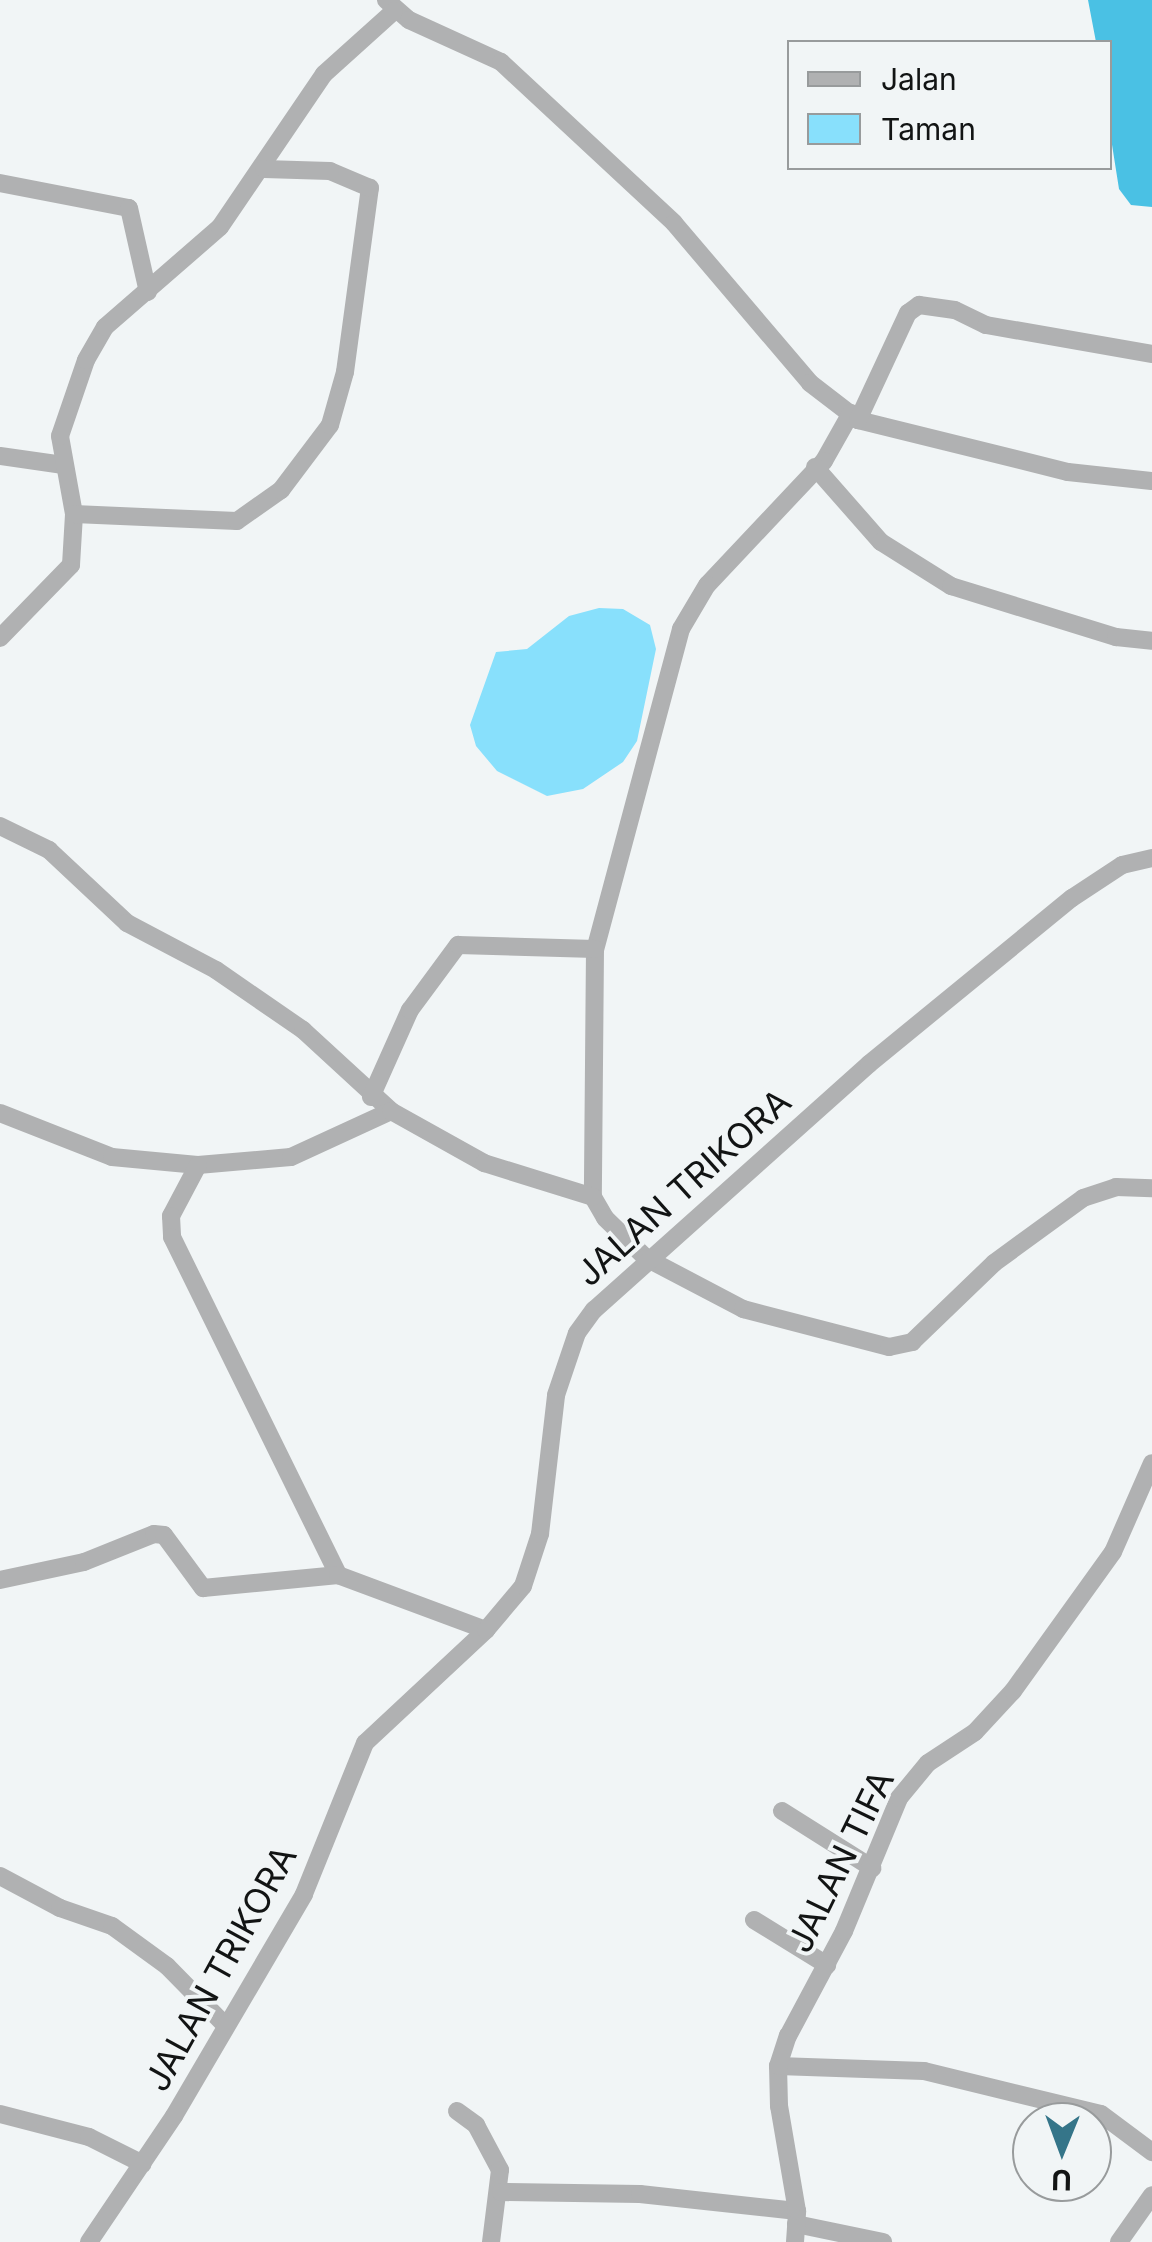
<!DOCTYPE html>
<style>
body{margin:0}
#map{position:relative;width:1152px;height:2242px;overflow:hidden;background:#f1f5f6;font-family:Inter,sans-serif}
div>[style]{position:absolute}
.green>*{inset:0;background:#88e0fc}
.water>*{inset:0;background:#4ac1e4}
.minor>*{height:18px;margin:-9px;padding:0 9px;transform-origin:9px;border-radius:9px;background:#b0b1b2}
span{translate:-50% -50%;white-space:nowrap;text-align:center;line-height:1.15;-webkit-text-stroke:8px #f1f5f6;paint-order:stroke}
.street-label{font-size:35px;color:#121414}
.legend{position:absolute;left:787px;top:40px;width:325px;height:130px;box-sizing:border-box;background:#f1f5f6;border:2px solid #989b9c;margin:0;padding:12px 18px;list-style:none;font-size:30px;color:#121414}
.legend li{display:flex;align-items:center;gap:20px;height:50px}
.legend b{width:50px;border:2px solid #989b9c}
.north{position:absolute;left:1012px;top:2102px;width:100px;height:100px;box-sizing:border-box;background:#f1f5f6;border:2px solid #989b9c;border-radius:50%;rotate:181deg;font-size:28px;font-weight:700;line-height:40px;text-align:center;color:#121414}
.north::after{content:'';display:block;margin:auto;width:35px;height:45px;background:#357589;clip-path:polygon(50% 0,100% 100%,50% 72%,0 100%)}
</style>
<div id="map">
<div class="green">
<div style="clip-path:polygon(599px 608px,623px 609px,650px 625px,656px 649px,637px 741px,623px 762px,583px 789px,547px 796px,497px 771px,476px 746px,470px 725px,496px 652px,527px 649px,569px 616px)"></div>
</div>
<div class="water">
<div style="clip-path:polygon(1088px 0,1152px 0,1152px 207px,1131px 205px,1119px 189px,1110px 132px,1110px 42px,1096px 42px)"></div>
</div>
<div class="minor">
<div style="left:386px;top:0;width:30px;rotate:41deg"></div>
<div style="left:409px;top:20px;width:101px;rotate:24.5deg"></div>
<div style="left:501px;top:62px;width:236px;rotate:42.9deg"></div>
<div style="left:674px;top:223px;width:210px;rotate:49.6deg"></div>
<div style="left:810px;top:383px;width:61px;rotate:37.6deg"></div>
<div style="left:858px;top:420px;width:216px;rotate:13.9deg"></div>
<div style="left:1068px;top:472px;width:84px;rotate:6.1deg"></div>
<div style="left:0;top:183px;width:131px;rotate:11deg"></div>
<div style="left:129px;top:208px;width:86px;rotate:77.3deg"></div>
<div style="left:851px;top:413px;width:55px;rotate:119.4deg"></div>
<div style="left:824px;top:461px;width:170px;rotate:133.3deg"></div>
<div style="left:707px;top:585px;width:51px;rotate:120.6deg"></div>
<div style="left:681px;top:629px;width:331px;rotate:105deg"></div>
<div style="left:595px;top:949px;width:248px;rotate:90.5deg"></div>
<div style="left:593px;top:1197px;width:24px;rotate:60deg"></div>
<div style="left:605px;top:1218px;width:57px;rotate:44.3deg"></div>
<div style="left:646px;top:1258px;width:110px;rotate:27.7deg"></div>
<div style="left:743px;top:1309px;width:151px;rotate:14.6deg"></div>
<div style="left:889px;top:1347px;width:24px;rotate:-12deg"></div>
<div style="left:912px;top:1342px;width:114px;rotate:-43.9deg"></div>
<div style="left:994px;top:1263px;width:110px;rotate:-36.1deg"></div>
<div style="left:1083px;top:1198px;width:35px;rotate:-18deg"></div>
<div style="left:1116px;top:1187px;width:36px;rotate:2deg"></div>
<div style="left:858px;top:420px;width:118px;rotate:-65deg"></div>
<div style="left:908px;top:313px;width:14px;rotate:-36deg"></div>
<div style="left:919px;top:305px;width:36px;rotate:8deg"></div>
<div style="left:955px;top:310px;width:34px;rotate:26deg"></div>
<div style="left:986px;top:325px;width:169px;rotate:9.9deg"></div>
<div style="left:0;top:456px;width:64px;rotate:8.1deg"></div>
<div style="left:815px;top:467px;width:100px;rotate:48.7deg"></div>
<div style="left:881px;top:542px;width:83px;rotate:32.2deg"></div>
<div style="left:951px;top:586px;width:173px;rotate:17.2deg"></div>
<div style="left:1116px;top:637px;width:36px;rotate:6deg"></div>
<div style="left:74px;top:514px;width:79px;rotate:-100.2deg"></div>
<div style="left:60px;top:436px;width:80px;rotate:-71.1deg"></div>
<div style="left:86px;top:360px;width:38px;rotate:-60deg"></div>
<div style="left:105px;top:327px;width:152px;rotate:-41deg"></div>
<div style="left:220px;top:227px;width:185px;rotate:-55.8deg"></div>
<div style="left:324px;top:74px;width:94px;rotate:-42deg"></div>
<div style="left:0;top:638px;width:102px;rotate:-45.8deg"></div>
<div style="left:71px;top:565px;width:51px;rotate:-86.6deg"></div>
<div style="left:74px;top:514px;width:163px;rotate:2.5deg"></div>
<div style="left:237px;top:521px;width:54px;rotate:-35.2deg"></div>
<div style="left:281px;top:490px;width:81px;rotate:-53deg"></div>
<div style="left:330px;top:425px;width:55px;rotate:-74.2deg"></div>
<div style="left:345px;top:372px;width:186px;rotate:-82.3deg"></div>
<div style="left:370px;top:188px;width:43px;rotate:-157deg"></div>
<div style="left:330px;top:171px;width:66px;rotate:-178.3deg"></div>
<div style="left:0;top:826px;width:55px;rotate:26.1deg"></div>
<div style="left:49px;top:850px;width:107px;rotate:43.1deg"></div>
<div style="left:127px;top:923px;width:101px;rotate:27.8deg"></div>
<div style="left:216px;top:970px;width:106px;rotate:34.6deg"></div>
<div style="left:303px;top:1030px;width:120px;rotate:42.6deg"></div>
<div style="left:371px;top:1097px;width:95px;rotate:-65.9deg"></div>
<div style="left:410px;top:1010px;width:81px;rotate:-53.6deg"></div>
<div style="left:458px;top:945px;width:137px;rotate:1.7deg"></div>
<div style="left:0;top:1113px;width:120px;rotate:21.4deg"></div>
<div style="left:112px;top:1157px;width:86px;rotate:5.3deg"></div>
<div style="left:198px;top:1165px;width:93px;rotate:-4.9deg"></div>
<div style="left:291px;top:1157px;width:110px;rotate:-24.7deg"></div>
<div style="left:391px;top:1111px;width:107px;rotate:29.2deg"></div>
<div style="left:484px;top:1163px;width:114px;rotate:17.3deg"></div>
<div style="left:198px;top:1165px;width:58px;rotate:117.9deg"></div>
<div style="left:171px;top:1216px;width:21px;rotate:87deg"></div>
<div style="left:172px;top:1237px;width:377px;rotate:63.8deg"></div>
<div style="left:0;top:1580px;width:86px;rotate:-12.1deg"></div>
<div style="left:84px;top:1562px;width:75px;rotate:-21.8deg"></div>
<div style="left:154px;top:1534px;width:10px;rotate:6deg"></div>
<div style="left:164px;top:1535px;width:66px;rotate:53.7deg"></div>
<div style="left:203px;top:1588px;width:136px;rotate:-5.5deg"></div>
<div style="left:338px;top:1575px;width:158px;rotate:20.4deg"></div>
<div style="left:782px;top:1811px;width:107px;rotate:32.3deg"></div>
<div style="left:0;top:1876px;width:68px;rotate:28.1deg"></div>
<div style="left:60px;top:1908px;width:55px;rotate:19.1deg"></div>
<div style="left:112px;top:1926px;width:68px;rotate:36deg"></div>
<div style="left:167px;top:1966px;width:81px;rotate:45.5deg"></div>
<div style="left:754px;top:1920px;width:86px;rotate:31.7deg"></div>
<div style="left:778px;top:2066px;width:146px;rotate:2deg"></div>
<div style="left:924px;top:2071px;width:182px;rotate:13.7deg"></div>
<div style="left:1101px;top:2114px;width:64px;rotate:36.7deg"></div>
<div style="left:457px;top:2111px;width:24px;rotate:36deg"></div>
<div style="left:476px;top:2125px;width:51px;rotate:61.9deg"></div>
<div style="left:500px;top:2170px;width:73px;rotate:97.1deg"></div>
<div style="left:0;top:2114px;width:92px;rotate:14.5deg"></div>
<div style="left:89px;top:2137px;width:60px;rotate:26.6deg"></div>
<div style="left:501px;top:2192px;width:139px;rotate:0.8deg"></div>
<div style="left:640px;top:2194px;width:158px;rotate:6.2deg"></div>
<div style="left:796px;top:2224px;width:89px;rotate:11.7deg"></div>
<div style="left:89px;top:2242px;width:152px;rotate:-56deg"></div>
<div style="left:174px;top:2116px;width:257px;rotate:-59.6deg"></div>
<div style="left:304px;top:1894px;width:163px;rotate:-68deg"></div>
<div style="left:365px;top:1743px;width:166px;rotate:-43deg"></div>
<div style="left:486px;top:1630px;width:57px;rotate:-49.9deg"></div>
<div style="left:523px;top:1586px;width:55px;rotate:-71.9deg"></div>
<div style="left:540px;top:1534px;width:140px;rotate:-83.4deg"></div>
<div style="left:556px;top:1395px;width:65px;rotate:-71.3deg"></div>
<div style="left:577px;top:1333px;width:29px;rotate:-54deg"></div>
<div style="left:594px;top:1310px;width:369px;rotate:-41.8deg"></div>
<div style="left:869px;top:1064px;width:262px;rotate:-39.3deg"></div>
<div style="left:1072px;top:898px;width:60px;rotate:-33.4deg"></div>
<div style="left:1122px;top:865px;width:31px;rotate:-13deg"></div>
<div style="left:795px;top:2242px;width:31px;rotate:-86deg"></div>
<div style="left:797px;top:2211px;width:107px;rotate:-99.7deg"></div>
<div style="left:779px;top:2106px;width:40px;rotate:-91.4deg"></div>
<div style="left:778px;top:2066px;width:32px;rotate:-72deg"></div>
<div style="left:788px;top:2036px;width:119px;rotate:-61.9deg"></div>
<div style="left:844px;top:1931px;width:144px;rotate:-67.5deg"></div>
<div style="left:899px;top:1798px;width:45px;rotate:-50.4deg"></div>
<div style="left:928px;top:1763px;width:56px;rotate:-33.4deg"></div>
<div style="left:975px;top:1732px;width:56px;rotate:-47.2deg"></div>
<div style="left:1013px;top:1691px;width:171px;rotate:-54.3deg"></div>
<div style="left:1113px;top:1552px;width:97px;rotate:-66.3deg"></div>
<div style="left:1119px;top:2242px;width:57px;rotate:-54.9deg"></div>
</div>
<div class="street-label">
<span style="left:683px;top:1187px;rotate:-42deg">JALAN TRIKORA</span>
<span style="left:840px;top:1861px;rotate:-64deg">JALAN TIFA</span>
<span style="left:220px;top:1968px;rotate:-61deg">JALAN TRIKORA</span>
</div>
<ul class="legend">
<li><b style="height:12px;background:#b0b1b2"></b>Jalan</li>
<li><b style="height:28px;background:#88e0fc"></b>Taman</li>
</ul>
<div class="north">U</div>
</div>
